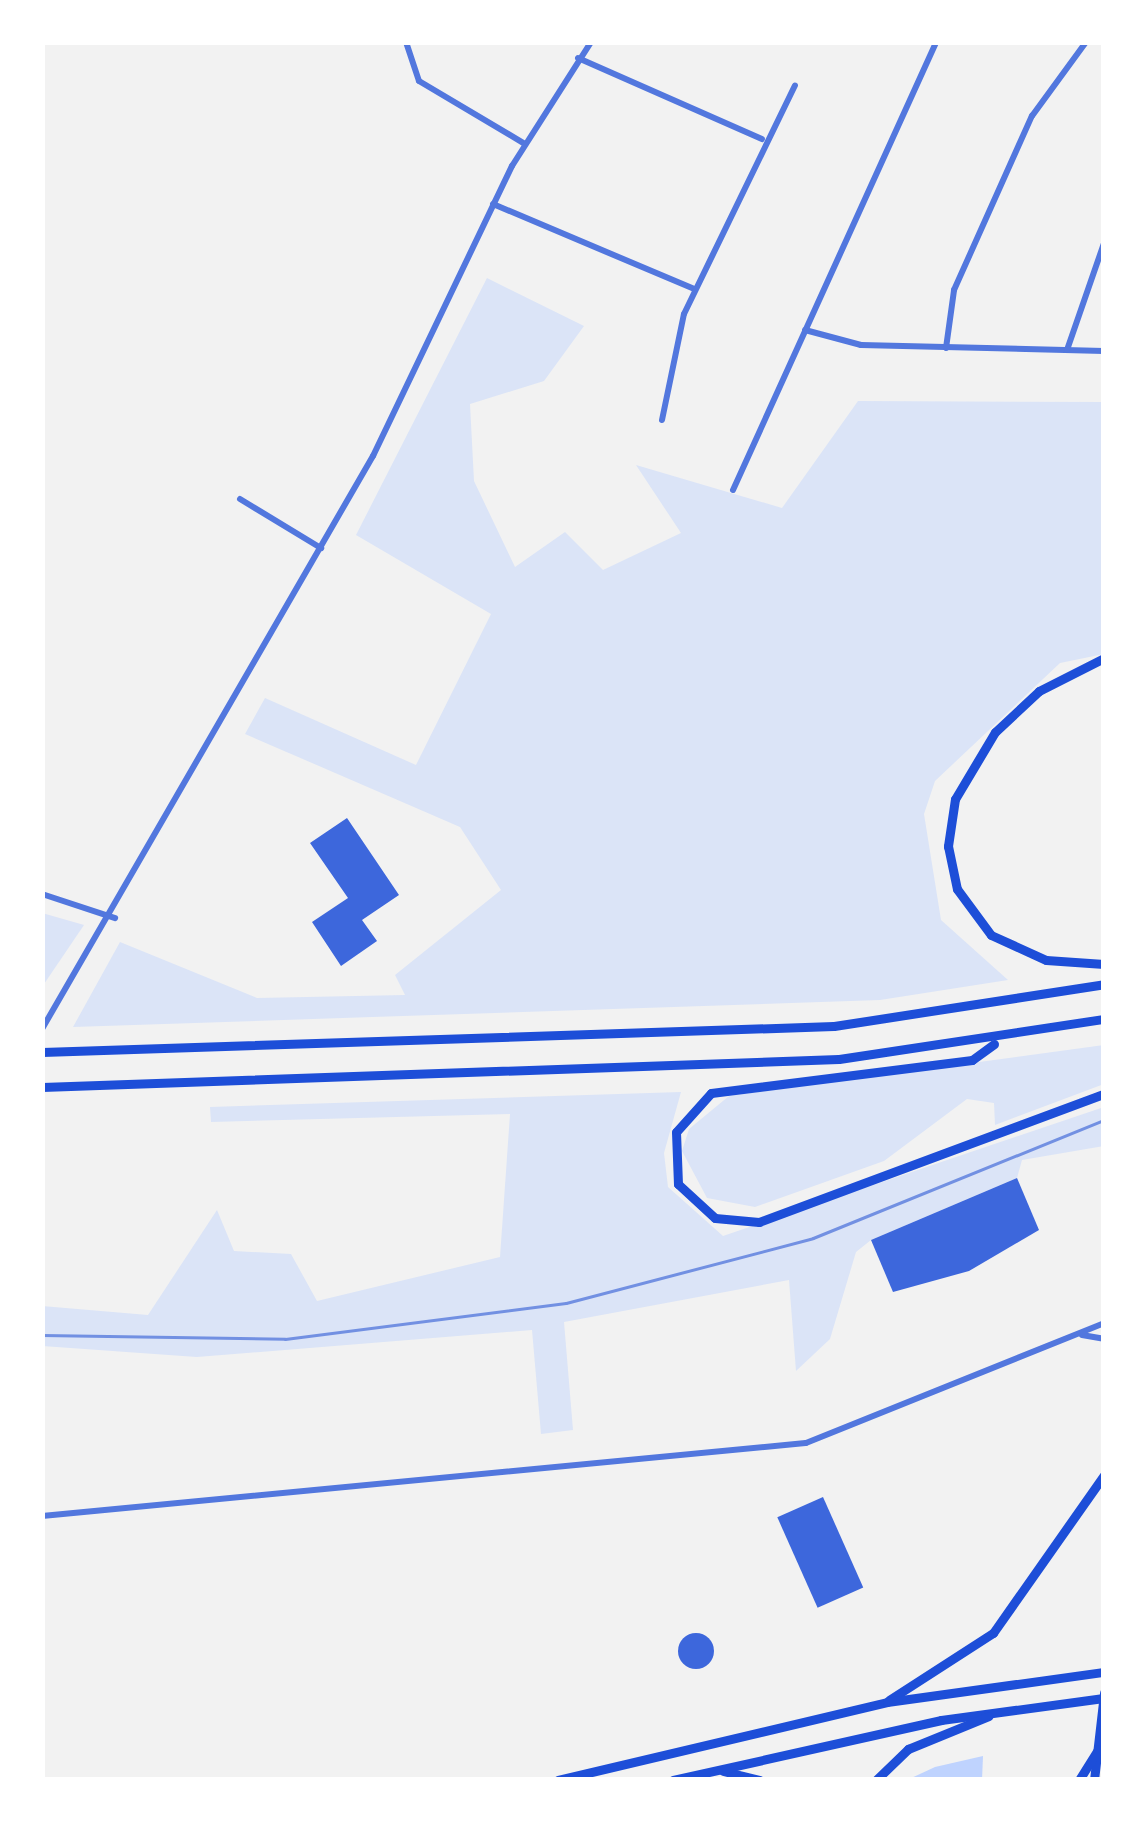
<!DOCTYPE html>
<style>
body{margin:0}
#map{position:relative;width:1146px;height:1822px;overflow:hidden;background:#f2f2f2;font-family:Overpass,sans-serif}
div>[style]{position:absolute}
.green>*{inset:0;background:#dbe4f7}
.water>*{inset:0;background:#bfd3fe}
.building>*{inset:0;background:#3d67dc;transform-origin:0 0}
.round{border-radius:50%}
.minor>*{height:6px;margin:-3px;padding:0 3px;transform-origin:3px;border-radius:3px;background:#5277de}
.tertiary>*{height:6px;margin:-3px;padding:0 3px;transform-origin:3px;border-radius:3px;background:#5277de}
.primary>*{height:9px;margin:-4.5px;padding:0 4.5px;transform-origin:4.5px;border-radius:4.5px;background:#1d4ed8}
.trunk>*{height:9px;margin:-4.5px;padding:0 4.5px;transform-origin:4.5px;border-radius:4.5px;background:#1d4ed8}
.motorway>*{height:9px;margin:-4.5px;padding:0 4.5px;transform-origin:4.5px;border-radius:4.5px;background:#1d4ed8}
.rail>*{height:3px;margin:-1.5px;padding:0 1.5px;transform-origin:1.5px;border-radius:1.5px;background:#7290e2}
span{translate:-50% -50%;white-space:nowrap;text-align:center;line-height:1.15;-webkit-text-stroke:10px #fff;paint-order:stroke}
.frame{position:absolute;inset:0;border:45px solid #fff;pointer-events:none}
</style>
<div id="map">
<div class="green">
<div style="clip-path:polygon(487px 278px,584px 326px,544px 381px,470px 404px,474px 481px,515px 567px,565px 532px,603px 570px,681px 533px,636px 465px,782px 508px,858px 401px,1104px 402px,1104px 654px,1060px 663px,935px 781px,924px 814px,941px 920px,1008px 980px,880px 1000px,73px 1027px,120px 942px,257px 998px,405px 995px,395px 975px,501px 890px,460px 827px,245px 734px,265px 698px,416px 765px,491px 614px,356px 535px)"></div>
<div style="clip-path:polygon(42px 913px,84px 925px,42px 987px)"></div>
<div style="clip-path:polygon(1104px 1045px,1104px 1084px,995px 1125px,994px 1103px,967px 1099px,884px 1161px,755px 1207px,707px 1198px,682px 1151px,689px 1129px,729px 1096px)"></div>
<div style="clip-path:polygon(681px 1092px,664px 1153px,668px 1187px,723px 1236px,1104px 1107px,1104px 1146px,1022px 1160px,1017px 1178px,871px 1240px,856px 1252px,830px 1339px,796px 1371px,789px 1280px,564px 1322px,573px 1430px,541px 1434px,532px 1330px,197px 1357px,42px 1346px,42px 1306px,148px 1315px,217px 1210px,234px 1251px,291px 1254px,317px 1301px,500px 1257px,510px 1114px,211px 1122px,210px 1107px)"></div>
</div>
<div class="water">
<div style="clip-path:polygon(983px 1756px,982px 1780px,907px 1780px,935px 1767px)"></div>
</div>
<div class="building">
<div style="clip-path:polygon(347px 818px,399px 895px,362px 920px,377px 941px,341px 966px,312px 922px,348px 898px,310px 843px)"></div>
<div style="clip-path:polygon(1017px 1178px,1039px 1230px,969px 1271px,893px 1292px,871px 1240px)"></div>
<div style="left:823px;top:1497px;width:99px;height:50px;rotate:66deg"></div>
<div class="round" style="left:678px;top:1633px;width:36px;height:36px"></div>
</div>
<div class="minor">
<div style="left:406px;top:42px;width:41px;rotate:71.6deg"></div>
<div style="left:419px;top:81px;width:123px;rotate:30.7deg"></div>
<div style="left:578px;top:58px;width:201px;rotate:23.8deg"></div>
<div style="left:493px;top:204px;width:218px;rotate:22.9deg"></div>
<div style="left:805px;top:330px;width:58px;rotate:15deg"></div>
<div style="left:861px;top:345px;width:243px;rotate:1.4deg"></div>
<div style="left:946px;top:348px;width:59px;rotate:-82.1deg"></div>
<div style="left:954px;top:290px;width:191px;rotate:-65.9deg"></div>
<div style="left:1032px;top:116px;width:92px;rotate:-53.9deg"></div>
<div style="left:1067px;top:350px;width:113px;rotate:-70.9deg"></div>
<div style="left:662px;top:420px;width:108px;rotate:-78.3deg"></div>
<div style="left:684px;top:314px;width:254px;rotate:-64.1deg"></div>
<div style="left:733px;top:490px;width:492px;rotate:-65.6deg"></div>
<div style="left:240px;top:499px;width:95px;rotate:31.2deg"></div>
</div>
<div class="tertiary">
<div style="left:42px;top:894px;width:77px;rotate:18.2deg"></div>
<div style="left:42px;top:1029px;width:662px;rotate:-59.99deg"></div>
<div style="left:373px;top:456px;width:322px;rotate:-64.4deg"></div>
<div style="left:512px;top:166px;width:147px;rotate:-57.5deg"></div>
<div style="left:1082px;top:1335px;width:22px;rotate:10deg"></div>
<div style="left:42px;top:1516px;width:767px;rotate:-5.46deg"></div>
<div style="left:806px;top:1443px;width:321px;rotate:-21.9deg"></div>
</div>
<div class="primary">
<div style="left:1094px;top:1780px;width:88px;rotate:-83.4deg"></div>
</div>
<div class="trunk">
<div style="left:889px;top:1700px;width:124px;rotate:-32.8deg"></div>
<div style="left:993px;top:1633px;width:193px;rotate:-54.9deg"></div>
<div style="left:723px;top:1771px;width:38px;rotate:14deg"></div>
<div style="left:558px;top:1780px;width:338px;rotate:-13.3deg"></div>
<div style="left:887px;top:1702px;width:219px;rotate:-7.9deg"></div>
<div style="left:673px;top:1780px;width:275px;rotate:-12.6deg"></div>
<div style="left:941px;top:1720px;width:164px;rotate:-7.7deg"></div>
<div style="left:876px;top:1780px;width:45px;rotate:-44.1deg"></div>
<div style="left:908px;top:1749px;width:87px;rotate:-22.2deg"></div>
<div style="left:1079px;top:1780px;width:36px;rotate:-58deg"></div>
</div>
<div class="motorway">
<div style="left:1104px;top:658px;width:73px;rotate:153.1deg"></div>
<div style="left:1039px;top:691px;width:60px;rotate:137deg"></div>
<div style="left:995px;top:732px;width:78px;rotate:120.8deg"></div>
<div style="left:955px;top:799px;width:48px;rotate:98.5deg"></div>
<div style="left:948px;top:846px;width:44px;rotate:78.2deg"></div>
<div style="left:957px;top:889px;width:57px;rotate:53.5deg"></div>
<div style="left:991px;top:935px;width:60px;rotate:24.4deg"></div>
<div style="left:1046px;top:960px;width:58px;rotate:3.9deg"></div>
<div style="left:994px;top:1044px;width:27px;rotate:144deg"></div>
<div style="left:972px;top:1060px;width:263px;rotate:172.8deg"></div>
<div style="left:711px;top:1093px;width:52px;rotate:131.9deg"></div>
<div style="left:676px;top:1132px;width:52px;rotate:87.8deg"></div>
<div style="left:678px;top:1184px;width:50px;rotate:42.6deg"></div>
<div style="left:715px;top:1218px;width:44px;rotate:5.2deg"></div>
<div style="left:759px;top:1222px;width:368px;rotate:-20.4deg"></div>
<div style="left:42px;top:1052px;width:792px;rotate:-1.88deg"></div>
<div style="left:834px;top:1026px;width:273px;rotate:-8.8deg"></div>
<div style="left:42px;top:1087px;width:797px;rotate:-2.01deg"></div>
<div style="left:839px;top:1059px;width:268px;rotate:-8.6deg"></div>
</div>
<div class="rail">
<div style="left:42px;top:1335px;width:243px;rotate:0.9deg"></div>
<div style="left:285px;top:1339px;width:283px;rotate:-7.3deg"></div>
<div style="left:566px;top:1303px;width:255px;rotate:-14.7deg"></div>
<div style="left:813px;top:1238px;width:314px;rotate:-22.1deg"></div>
</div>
<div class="frame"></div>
</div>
